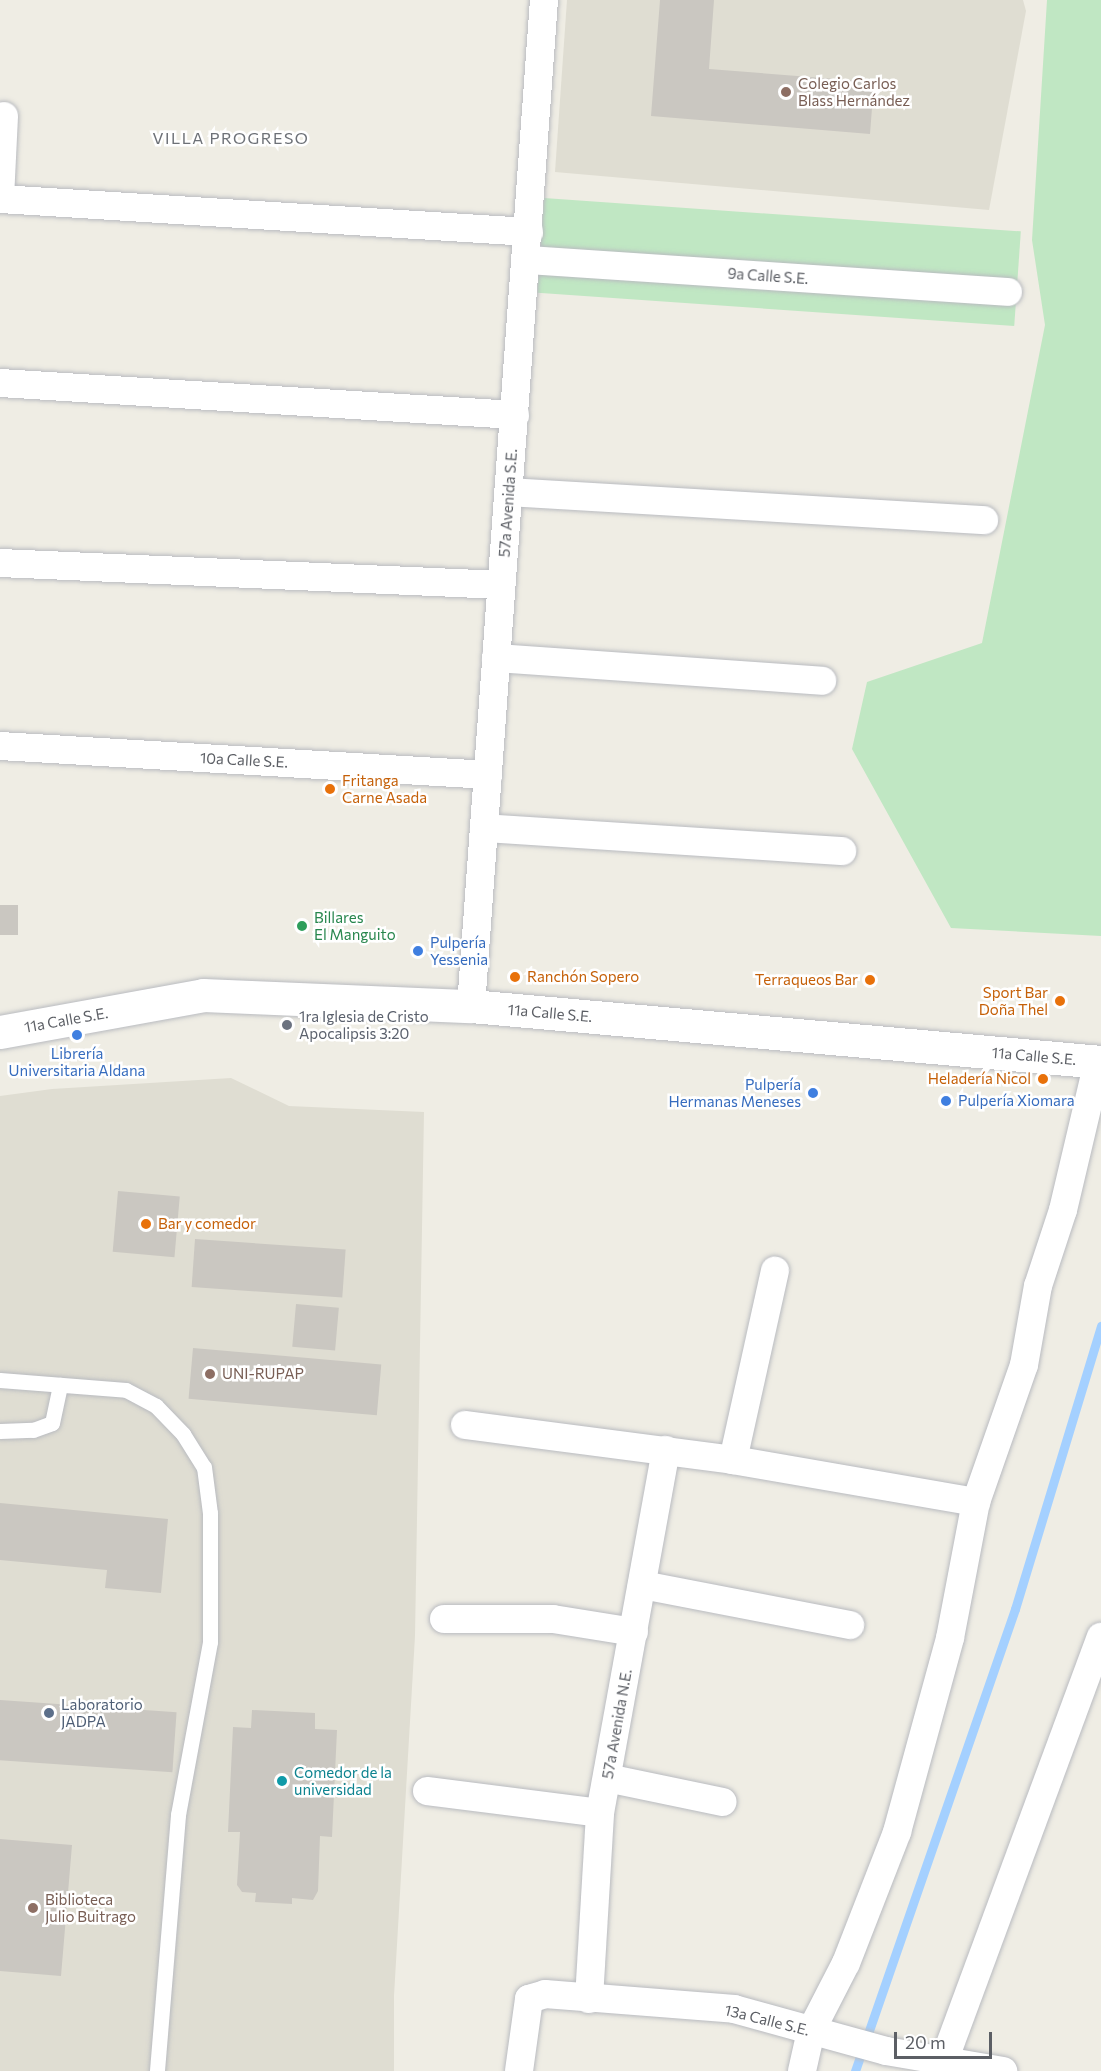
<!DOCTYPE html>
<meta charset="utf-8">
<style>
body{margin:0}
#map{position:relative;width:1101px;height:2071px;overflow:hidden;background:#efede4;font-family:Commissioner,sans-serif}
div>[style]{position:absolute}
.education>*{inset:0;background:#dfddd2}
.green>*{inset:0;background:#c0e7c3;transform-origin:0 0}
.stream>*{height:9px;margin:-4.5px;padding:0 4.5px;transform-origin:4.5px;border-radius:4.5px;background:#a4d0ff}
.building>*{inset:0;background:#cac7c1;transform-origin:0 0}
.roads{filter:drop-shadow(0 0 2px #b9bbc0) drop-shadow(0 0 2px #b9bbc0)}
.lane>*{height:15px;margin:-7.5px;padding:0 7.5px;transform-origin:7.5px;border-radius:7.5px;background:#fff}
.street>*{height:28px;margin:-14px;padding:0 14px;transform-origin:14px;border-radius:14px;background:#fff}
.secondary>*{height:33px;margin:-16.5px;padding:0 16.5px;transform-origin:16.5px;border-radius:16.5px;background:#fff}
.dots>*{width:16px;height:16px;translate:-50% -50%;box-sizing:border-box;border:3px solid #fff;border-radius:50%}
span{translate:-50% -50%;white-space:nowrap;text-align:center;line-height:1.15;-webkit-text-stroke:5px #fff;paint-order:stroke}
.education-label{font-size:15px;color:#785e54}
.left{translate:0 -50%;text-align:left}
.street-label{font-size:15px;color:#5c5f65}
.food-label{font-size:15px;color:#c56008}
.right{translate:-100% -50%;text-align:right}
.leisure-label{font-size:15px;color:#27864d}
.shop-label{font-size:15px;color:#366cbe}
.worship-label{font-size:15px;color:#5b616d}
.service-label{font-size:15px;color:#4e5e75}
.culture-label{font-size:15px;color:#0d838f}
.neighbourhood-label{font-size:16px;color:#6d7177;letter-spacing:1.5px}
.scale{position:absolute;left:894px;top:2032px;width:98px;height:27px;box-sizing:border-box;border:3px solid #5c5f65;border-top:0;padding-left:8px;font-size:18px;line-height:21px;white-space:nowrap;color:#5c5f65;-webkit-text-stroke:4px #fff;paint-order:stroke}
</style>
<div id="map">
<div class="education">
<div style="clip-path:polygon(567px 0,1023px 0,1026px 11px,989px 210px,555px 172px)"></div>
<div style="clip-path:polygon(231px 1078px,289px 1106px,424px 1112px,415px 1636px,394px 1996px,394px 2071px,0 2071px,0 1096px,52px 1089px)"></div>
</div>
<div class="green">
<div style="clip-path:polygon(1047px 0,1101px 0,1101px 936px,951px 928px,852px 749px,867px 682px,982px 643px,1045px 325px,1032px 240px)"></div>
<div style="left:544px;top:198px;width:478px;height:95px;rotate:4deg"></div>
</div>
<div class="stream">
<div style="left:855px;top:2071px;width:489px;rotate:-70.9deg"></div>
<div style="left:1015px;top:1609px;width:296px;rotate:-73.1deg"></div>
</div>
<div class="building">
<div style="clip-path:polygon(660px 0,714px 0,709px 69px,874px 82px,870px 134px,651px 116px)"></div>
<div style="left:0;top:905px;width:18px;height:30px"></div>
<div style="left:118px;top:1191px;width:62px;height:61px;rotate:5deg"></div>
<div style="left:195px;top:1239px;width:151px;height:48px;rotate:4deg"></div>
<div style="left:296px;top:1304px;width:43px;height:43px;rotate:5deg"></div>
<div style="left:193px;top:1348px;width:189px;height:51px;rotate:5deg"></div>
<div style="clip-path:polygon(0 1503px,168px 1519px,161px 1593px,105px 1588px,107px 1570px,0 1560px)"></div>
<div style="left:0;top:1700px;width:177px;height:60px;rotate:4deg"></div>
<div style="clip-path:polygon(252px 1710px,315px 1713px,315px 1729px,337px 1730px,332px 1837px,320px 1836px,318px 1891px,313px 1900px,292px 1898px,292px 1904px,255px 1902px,256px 1893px,242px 1892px,237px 1885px,240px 1832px,228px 1832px,233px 1727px,251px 1728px)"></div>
<div style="clip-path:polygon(0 1839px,72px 1845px,61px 1976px,0 1971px)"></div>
</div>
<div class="roads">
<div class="lane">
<div style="left:0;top:1380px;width:126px;rotate:4.5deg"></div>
<div style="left:126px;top:1390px;width:34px;rotate:28deg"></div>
<div style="left:156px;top:1406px;width:39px;rotate:46deg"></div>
<div style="left:183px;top:1434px;width:39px;rotate:58deg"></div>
<div style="left:204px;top:1467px;width:46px;rotate:82.6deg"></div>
<div style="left:210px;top:1513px;width:129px;rotate:90deg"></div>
<div style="left:210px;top:1642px;width:176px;rotate:100.5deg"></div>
<div style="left:178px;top:1815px;width:257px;rotate:94.7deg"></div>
<div style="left:0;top:1431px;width:33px;rotate:-2deg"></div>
<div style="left:33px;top:1430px;width:20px;rotate:-20deg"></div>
<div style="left:52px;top:1423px;width:39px;rotate:-78deg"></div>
</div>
<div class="street">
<div style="left:0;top:198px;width:82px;rotate:-87.2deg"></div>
<div style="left:0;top:199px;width:530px;rotate:3.57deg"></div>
<div style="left:527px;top:260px;width:482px;rotate:3.8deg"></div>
<div style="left:0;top:383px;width:516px;rotate:3.56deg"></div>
<div style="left:509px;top:492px;width:476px;rotate:3.4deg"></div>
<div style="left:0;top:563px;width:502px;rotate:2.51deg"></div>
<div style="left:496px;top:658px;width:327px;rotate:4deg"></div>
<div style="left:0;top:746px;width:489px;rotate:3.4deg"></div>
<div style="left:484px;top:828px;width:359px;rotate:3.7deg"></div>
<div style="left:471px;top:1006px;width:1009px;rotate:-85.85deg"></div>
<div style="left:465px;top:1425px;width:270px;rotate:7.4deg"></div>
<div style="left:733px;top:1460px;width:247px;rotate:9.8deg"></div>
<div style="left:733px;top:1460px;width:194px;rotate:-77.5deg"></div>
<div style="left:642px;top:1585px;width:212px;rotate:10.9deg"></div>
<div style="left:444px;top:1619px;width:109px"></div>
<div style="left:553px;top:1619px;width:82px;rotate:9.1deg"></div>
<div style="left:607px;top:1778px;width:118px;rotate:11.7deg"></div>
<div style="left:427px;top:1791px;width:174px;rotate:7.2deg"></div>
<div style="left:589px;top:1999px;width:186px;rotate:-86.6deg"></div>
<div style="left:600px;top:1813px;width:369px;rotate:-79.7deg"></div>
<div style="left:945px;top:2058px;width:449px;rotate:-69.7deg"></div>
<div style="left:519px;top:2071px;width:73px;rotate:-82.1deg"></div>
<div style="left:529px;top:1999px;width:17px;rotate:-17deg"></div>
<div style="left:545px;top:1994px;width:190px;rotate:4.5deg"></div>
<div style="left:734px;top:2009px;width:158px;rotate:15.4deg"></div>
<div style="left:886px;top:2051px;width:119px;rotate:9.7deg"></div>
<div style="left:802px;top:2071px;width:41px;rotate:-77.3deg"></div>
<div style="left:811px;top:2031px;width:76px;rotate:-62.8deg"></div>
<div style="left:846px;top:1963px;width:141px;rotate:-68.7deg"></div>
<div style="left:897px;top:1832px;width:201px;rotate:-74.7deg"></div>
<div style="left:950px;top:1638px;width:138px;rotate:-79.2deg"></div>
<div style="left:976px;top:1502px;width:145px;rotate:-70.7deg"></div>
<div style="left:1024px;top:1365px;width:80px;rotate:-80deg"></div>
<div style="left:1038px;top:1286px;width:80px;rotate:-71.8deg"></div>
<div style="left:1063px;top:1210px;width:152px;rotate:-76.7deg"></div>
</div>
<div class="secondary">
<div style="left:0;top:1032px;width:206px;rotate:-10.3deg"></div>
<div style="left:203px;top:995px;width:268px;rotate:2.4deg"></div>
<div style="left:471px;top:1006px;width:632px;rotate:5.08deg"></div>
</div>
</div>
<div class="dots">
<div style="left:786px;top:92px;background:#8d6e63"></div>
<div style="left:330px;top:789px;background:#e8710a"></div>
<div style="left:302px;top:926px;background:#2e9e5b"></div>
<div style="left:418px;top:951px;background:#3f7fe0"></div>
<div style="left:515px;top:977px;background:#e8710a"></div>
<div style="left:870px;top:980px;background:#e8710a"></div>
<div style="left:1060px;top:1001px;background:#e8710a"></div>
<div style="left:287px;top:1025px;background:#6b7280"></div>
<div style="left:77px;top:1035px;background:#3f7fe0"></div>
<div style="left:1043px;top:1079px;background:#e8710a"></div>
<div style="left:813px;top:1093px;background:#3f7fe0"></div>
<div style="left:946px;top:1101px;background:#3f7fe0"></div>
<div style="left:146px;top:1224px;background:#e8710a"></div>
<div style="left:210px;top:1374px;background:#8d6e63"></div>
<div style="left:49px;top:1713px;background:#5c6f8a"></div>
<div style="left:282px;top:1781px;background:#0f9aa8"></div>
<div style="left:33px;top:1908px;background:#8d6e63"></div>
</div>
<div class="education-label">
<span class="left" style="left:798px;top:92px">Colegio Carlos<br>Blass Hernández</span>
<span class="left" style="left:222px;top:1374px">UNI-RUPAP</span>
<span class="left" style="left:45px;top:1908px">Biblioteca<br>Julio Buitrago</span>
</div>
<div class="street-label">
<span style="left:768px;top:276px;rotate:4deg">9a Calle S.E.</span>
<span style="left:508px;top:503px;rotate:-86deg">57a Avenida S.E.</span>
<span style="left:244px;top:760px;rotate:3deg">10a Calle S.E.</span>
<span style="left:550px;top:1013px;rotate:5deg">11a Calle S.E.</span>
<span style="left:66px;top:1020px;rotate:-10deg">11a Calle S.E.</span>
<span style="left:1034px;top:1056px;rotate:5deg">11a Calle S.E.</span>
<span style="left:617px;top:1724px;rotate:-80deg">57a Avenida N.E.</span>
<span style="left:767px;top:2020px;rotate:14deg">13a Calle S.E.</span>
</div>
<div class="food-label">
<span class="left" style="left:342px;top:789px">Fritanga<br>Carne Asada</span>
<span class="left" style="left:527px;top:977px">Ranchón Sopero</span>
<span class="right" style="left:858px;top:980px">Terraqueos Bar</span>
<span class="right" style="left:1048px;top:1001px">Sport Bar<br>Doña Thel</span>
<span class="right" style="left:1031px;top:1079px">Heladería Nicol</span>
<span class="left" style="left:158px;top:1224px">Bar y comedor</span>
</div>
<div class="leisure-label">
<span class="left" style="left:314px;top:926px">Billares<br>El Manguito</span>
</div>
<div class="shop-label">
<span class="left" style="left:430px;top:951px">Pulpería<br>Yessenia</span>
<span style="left:77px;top:1062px">Librería<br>Universitaria Aldana</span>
<span class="right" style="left:801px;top:1093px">Pulpería<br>Hermanas Meneses</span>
<span class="left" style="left:958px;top:1101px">Pulpería Xiomara</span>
</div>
<div class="worship-label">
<span class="left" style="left:299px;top:1025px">1ra Iglesia de Cristo<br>Apocalipsis 3:20</span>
</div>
<div class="service-label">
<span class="left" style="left:61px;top:1713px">Laboratorio<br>JADPA</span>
</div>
<div class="culture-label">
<span class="left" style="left:294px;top:1781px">Comedor de la<br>universidad</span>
</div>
<div class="neighbourhood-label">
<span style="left:231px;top:138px">VILLA PROGRESO</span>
</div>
<div class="scale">20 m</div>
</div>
